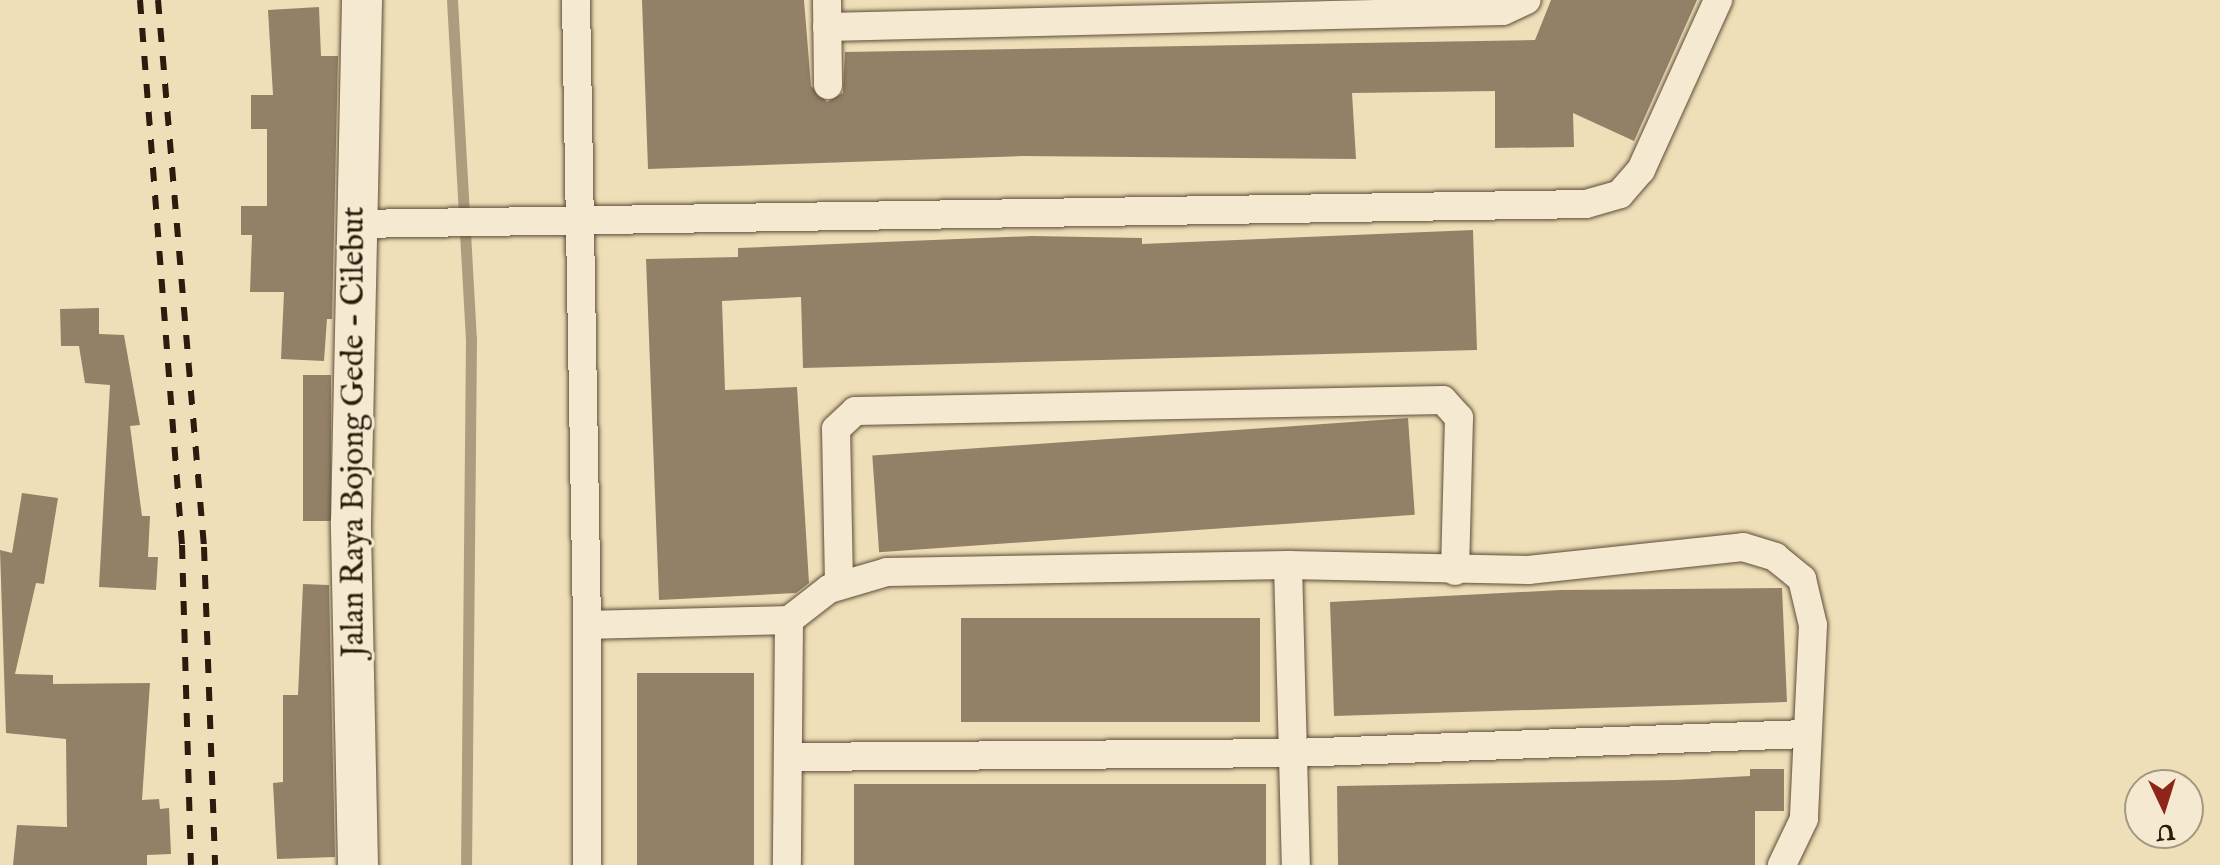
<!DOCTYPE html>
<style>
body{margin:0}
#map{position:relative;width:2220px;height:865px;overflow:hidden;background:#efdfb8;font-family:"IM FELL English",serif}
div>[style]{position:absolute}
.stream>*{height:11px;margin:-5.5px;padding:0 5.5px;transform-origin:5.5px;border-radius:5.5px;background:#ad9d7e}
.building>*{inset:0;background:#928166;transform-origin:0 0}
.roads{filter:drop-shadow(0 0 2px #5e4d38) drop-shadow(0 0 2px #5e4d38)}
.minor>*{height:28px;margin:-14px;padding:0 14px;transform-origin:14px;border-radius:14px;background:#f5ead1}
.secondary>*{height:40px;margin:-20px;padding:0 20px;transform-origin:20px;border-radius:20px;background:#f5ead1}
.rail>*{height:6px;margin-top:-3px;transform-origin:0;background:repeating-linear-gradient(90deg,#2d1c0d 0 14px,transparent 0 28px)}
span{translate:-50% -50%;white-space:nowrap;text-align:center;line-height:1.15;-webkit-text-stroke:6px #f5ead1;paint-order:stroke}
.street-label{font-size:32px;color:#2d1c0d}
.north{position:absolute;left:2124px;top:769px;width:80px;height:80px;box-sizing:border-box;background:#f5ead1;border:2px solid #a59883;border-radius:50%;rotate:176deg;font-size:22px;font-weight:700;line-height:32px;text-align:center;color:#2d1c0d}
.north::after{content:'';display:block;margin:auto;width:28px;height:36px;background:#8f2418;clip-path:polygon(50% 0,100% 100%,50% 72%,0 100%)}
</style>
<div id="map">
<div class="stream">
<div style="left:452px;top:0;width:340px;rotate:86.8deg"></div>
<div style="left:471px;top:339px;width:526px;rotate:90.54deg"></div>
</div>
<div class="building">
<div style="clip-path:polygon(642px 0,804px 0,811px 86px,827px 102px,843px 93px,845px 52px,1535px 40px,1551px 0,1697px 0,1634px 141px,1573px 113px,1574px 147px,1495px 148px,1495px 91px,1352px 93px,1356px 159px,1022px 156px,648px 169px)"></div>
<div style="clip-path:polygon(319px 7px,321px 56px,338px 56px,332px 319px,327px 319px,324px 361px,281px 359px,284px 292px,250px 292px,252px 235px,241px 235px,241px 206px,267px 206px,267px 129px,251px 129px,251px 95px,273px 95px,268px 10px)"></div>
<div style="clip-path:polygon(1473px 230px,1477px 350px,803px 368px,801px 297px,722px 301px,725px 390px,797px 387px,809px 583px,796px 593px,659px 600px,646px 259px,738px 257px,738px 248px,1032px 236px,1142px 238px,1142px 244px)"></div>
<div style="clip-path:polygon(99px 308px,99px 334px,124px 335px,140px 425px,130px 426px,142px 516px,150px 516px,148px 557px,158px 557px,156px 590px,99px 587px,110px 385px,85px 383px,79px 346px,61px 346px,60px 309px)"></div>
<div style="left:303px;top:375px;width:28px;height:146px"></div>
<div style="left:1408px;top:418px;width:97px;height:537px;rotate:86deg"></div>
<div style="clip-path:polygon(22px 493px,58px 498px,44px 584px,36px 583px,15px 674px,53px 675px,53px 684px,150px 683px,142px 800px,159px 799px,160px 809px,169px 808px,171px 854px,147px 855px,147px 865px,13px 865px,17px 825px,67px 827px,66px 739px,6px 733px,0 550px,12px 553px)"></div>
<div style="clip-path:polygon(303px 584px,329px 585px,335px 857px,277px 859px,273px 783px,283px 782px,283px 695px,298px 695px)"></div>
<div style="clip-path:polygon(1782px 588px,1787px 702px,1334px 716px,1330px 602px,1560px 590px)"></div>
<div style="left:961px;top:618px;width:299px;height:104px"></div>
<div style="left:637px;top:673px;width:117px;height:192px"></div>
<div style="clip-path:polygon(1750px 769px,1784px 769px,1784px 811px,1755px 811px,1755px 865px,1338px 865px,1337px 786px,1675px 780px,1750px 776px)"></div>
<div style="left:854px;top:784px;width:412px;height:81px"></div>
</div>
<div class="roads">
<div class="minor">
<div style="left:576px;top:0;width:625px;rotate:88.99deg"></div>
<div style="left:587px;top:625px;width:202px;rotate:-1.4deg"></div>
<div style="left:789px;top:620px;width:245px;rotate:90.5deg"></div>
<div style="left:827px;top:0;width:85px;rotate:89.3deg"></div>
<div style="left:827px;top:27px;width:676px;rotate:-1.36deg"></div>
<div style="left:1503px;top:11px;width:26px;rotate:-25deg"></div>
<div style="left:356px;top:224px;width:1230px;rotate:-0.93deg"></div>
<div style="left:1586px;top:204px;width:35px;rotate:-16deg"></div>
<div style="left:1620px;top:194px;width:32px;rotate:-49deg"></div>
<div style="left:1641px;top:170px;width:187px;rotate:-65.6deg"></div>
<div style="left:1288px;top:565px;width:240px;rotate:1.2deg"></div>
<div style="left:1528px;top:570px;width:216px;rotate:-6.1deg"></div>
<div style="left:1743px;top:547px;width:34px;rotate:17deg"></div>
<div style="left:1775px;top:557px;width:35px;rotate:39deg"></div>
<div style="left:1802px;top:579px;width:47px;rotate:76.6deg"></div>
<div style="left:1813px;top:625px;width:194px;rotate:92.7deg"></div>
<div style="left:1804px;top:819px;width:51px;rotate:115.6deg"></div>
<div style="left:839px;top:584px;width:155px;rotate:-91.1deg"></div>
<div style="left:836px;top:429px;width:26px;rotate:-43deg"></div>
<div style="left:855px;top:411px;width:588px;rotate:-1.07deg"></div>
<div style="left:1443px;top:400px;width:24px;rotate:48deg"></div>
<div style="left:1459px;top:418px;width:153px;rotate:91.5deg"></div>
<div style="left:789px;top:620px;width:51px;rotate:-37.8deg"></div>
<div style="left:829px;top:589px;width:60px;rotate:-16.3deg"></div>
<div style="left:887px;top:572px;width:401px;rotate:-1deg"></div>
<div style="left:1288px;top:565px;width:300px;rotate:88.5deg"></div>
<div style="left:788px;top:757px;width:506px;rotate:-0.45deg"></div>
<div style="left:1294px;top:753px;width:510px;rotate:-2.13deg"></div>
<div style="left:587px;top:865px;width:240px;rotate:-90deg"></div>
</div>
<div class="secondary">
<div style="left:358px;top:865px;width:343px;rotate:-91.2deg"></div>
<div style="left:351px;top:522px;width:522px;rotate:-88.79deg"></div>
</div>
</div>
<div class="rail">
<div style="left:140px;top:0;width:547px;rotate:85.59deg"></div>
<div style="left:182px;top:545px;width:320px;rotate:88.4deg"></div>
<div style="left:158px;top:0;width:549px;rotate:85.19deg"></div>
<div style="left:204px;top:547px;width:318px;rotate:88deg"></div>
</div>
<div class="street-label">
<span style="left:355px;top:432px;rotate:-90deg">Jalan Raya Bojong Gede - Cilebut</span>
</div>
<div class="north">U</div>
</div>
